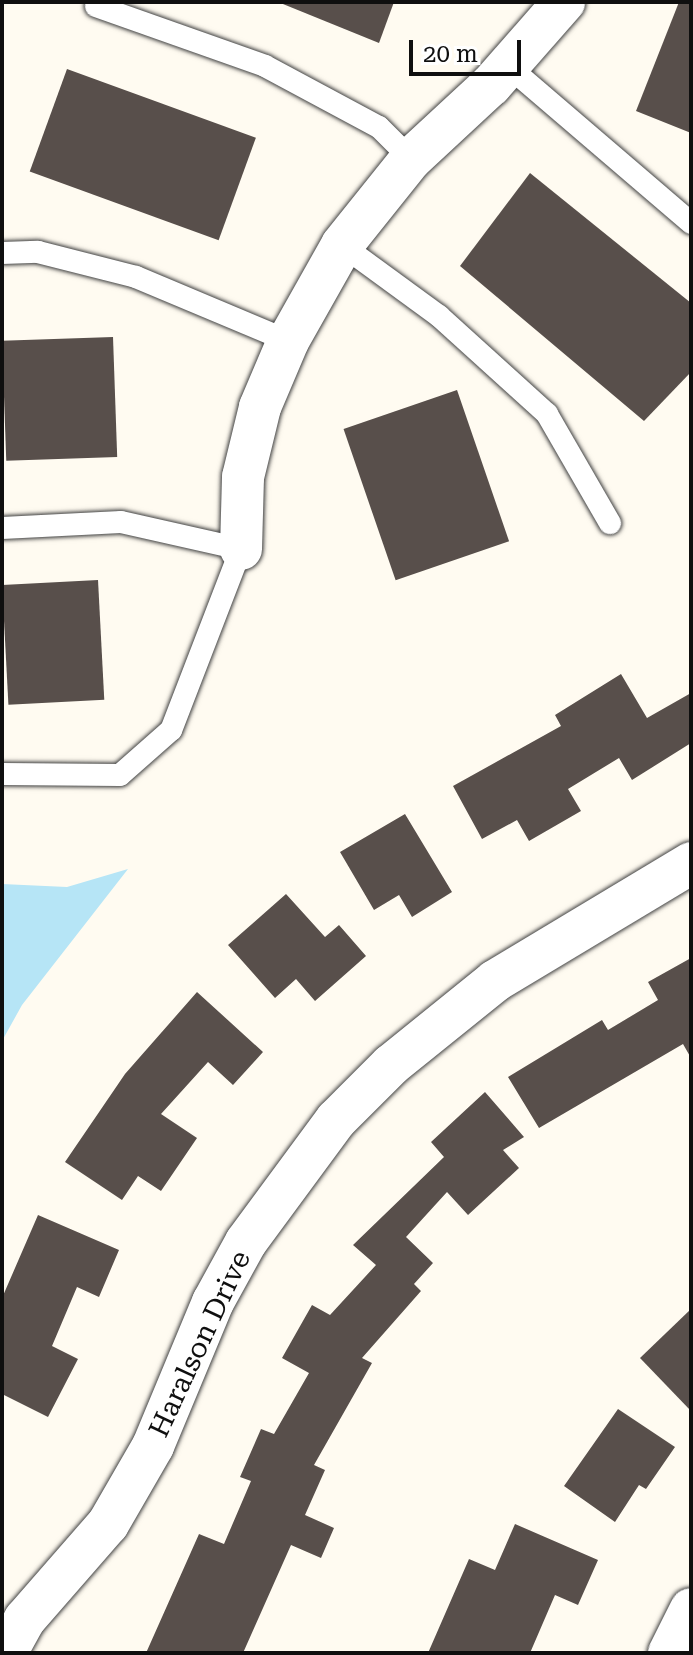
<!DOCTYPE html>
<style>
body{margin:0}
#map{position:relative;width:693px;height:1655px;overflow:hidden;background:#fffbf1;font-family:"Roboto Serif",serif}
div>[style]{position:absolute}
.water>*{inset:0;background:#b6e5f6}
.building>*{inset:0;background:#584f4b;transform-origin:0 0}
.roads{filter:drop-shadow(0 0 2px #424242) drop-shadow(0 0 2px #424242)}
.lane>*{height:22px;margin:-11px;padding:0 11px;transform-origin:11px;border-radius:11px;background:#fff}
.street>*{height:42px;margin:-21px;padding:0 21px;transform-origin:21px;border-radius:21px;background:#fff}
span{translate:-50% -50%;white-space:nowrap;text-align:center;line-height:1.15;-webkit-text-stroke:8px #fff;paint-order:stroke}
.street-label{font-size:28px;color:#0f0f0f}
.frame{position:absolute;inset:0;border:4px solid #0f0f0f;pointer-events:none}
.scale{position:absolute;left:409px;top:40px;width:112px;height:36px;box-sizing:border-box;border:4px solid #0f0f0f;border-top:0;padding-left:10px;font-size:24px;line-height:28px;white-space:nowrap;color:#0f0f0f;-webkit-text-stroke:6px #fff;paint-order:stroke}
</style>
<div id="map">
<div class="water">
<div style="clip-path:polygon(128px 869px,22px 1005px,2px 1041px,2px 884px,67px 887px)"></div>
</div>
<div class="building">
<div style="clip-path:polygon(278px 2px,394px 2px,379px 43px)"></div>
<div style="clip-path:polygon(679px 2px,691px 2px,691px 133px,636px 111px)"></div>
<div style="left:67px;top:69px;width:201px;height:109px;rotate:20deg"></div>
<div style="clip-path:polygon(530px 173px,691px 303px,691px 372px,644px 421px,460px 266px)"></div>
<div style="left:113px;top:337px;width:120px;height:111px;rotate:88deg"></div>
<div style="left:457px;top:390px;width:160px;height:120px;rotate:71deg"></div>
<div style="left:98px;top:580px;width:120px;height:96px;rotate:87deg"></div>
<div style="clip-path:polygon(621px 674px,647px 718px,691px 693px,691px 743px,632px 780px,619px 758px,568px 789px,581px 811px,529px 841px,517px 820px,482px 839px,453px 786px,561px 726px,555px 715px)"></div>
<div style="clip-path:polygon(405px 814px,452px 892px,412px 917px,399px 895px,374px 910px,340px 852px)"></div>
<div style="clip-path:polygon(286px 894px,325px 937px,339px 925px,366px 956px,315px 1001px,296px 979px,275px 998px,228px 945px)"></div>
<div style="clip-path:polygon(691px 958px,691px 1058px,683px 1044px,539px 1128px,508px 1077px,602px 1020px,608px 1030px,658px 1000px,648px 982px)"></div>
<div style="clip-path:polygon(197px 992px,263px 1052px,233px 1085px,208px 1062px,161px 1114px,197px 1138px,161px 1191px,138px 1176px,122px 1200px,65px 1162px,125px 1074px)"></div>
<div style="clip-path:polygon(485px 1092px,524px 1137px,503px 1150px,519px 1168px,468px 1215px,447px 1192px,406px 1237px,433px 1263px,414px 1284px,421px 1291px,362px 1358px,372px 1363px,314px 1465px,325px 1470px,305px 1515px,334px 1528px,321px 1558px,291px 1545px,243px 1653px,146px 1653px,199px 1534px,224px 1544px,251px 1481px,240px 1477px,261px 1429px,274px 1434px,309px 1373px,282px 1358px,312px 1305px,330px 1315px,376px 1265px,353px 1245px,444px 1157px,431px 1142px)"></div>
<div style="clip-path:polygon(38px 1215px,119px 1250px,99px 1297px,77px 1287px,52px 1346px,78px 1359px,48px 1417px,2px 1394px,2px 1298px)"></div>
<div style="clip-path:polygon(691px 1309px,691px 1411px,640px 1358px)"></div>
<div style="clip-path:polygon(618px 1409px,675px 1447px,646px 1489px,639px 1485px,615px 1522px,564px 1486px)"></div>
<div style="clip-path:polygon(515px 1524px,598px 1560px,578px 1605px,555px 1595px,530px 1653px,428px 1653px,469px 1559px,495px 1570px)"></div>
</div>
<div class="roads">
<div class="lane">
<div style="left:96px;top:6px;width:179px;rotate:19.5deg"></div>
<div style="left:265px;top:66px;width:129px;rotate:28.2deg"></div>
<div style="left:379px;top:127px;width:45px;rotate:45deg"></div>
<div style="left:508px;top:66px;width:241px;rotate:40.6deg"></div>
<div style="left:342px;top:245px;width:120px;rotate:36.2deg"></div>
<div style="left:439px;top:316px;width:146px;rotate:42.2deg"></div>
<div style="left:547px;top:414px;width:126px;rotate:60deg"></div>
<div style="left:2px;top:253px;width:36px;rotate:-2deg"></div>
<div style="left:38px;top:252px;width:101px;rotate:14.3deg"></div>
<div style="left:136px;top:277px;width:165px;rotate:22.8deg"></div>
<div style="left:2px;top:528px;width:119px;rotate:-2.9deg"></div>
<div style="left:121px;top:522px;width:123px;rotate:12.7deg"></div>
<div style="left:241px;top:549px;width:194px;rotate:111.1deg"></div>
<div style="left:171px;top:730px;width:68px;rotate:138.6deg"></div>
<div style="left:120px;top:775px;width:118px;rotate:-179.5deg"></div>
</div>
<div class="street">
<div style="left:241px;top:549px;width:72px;rotate:-88.4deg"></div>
<div style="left:243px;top:477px;width:72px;rotate:-76.3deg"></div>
<div style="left:260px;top:407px;width:72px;rotate:-67deg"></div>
<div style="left:288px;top:341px;width:110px;rotate:-60.6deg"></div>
<div style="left:342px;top:245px;width:110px;rotate:-51.3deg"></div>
<div style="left:411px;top:159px;width:109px;rotate:-42.8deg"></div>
<div style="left:491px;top:85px;width:111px;rotate:-48.7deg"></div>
<div style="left:6px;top:1653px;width:39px;rotate:-61deg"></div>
<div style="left:25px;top:1619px;width:126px;rotate:-48.9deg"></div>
<div style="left:108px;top:1524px;width:90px;rotate:-60deg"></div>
<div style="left:153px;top:1446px;width:156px;rotate:-67.4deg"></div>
<div style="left:213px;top:1302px;width:68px;rotate:-61.2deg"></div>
<div style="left:246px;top:1242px;width:152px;rotate:-53.6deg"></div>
<div style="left:336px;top:1120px;width:78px;rotate:-45deg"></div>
<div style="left:391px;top:1065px;width:134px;rotate:-38.9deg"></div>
<div style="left:495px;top:981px;width:229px;rotate:-31deg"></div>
<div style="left:669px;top:1653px;width:49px;rotate:-63.4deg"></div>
</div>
</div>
<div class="street-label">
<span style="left:200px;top:1344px;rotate:-65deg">Haralson Drive</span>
</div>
<div class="frame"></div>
<div class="scale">20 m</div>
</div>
